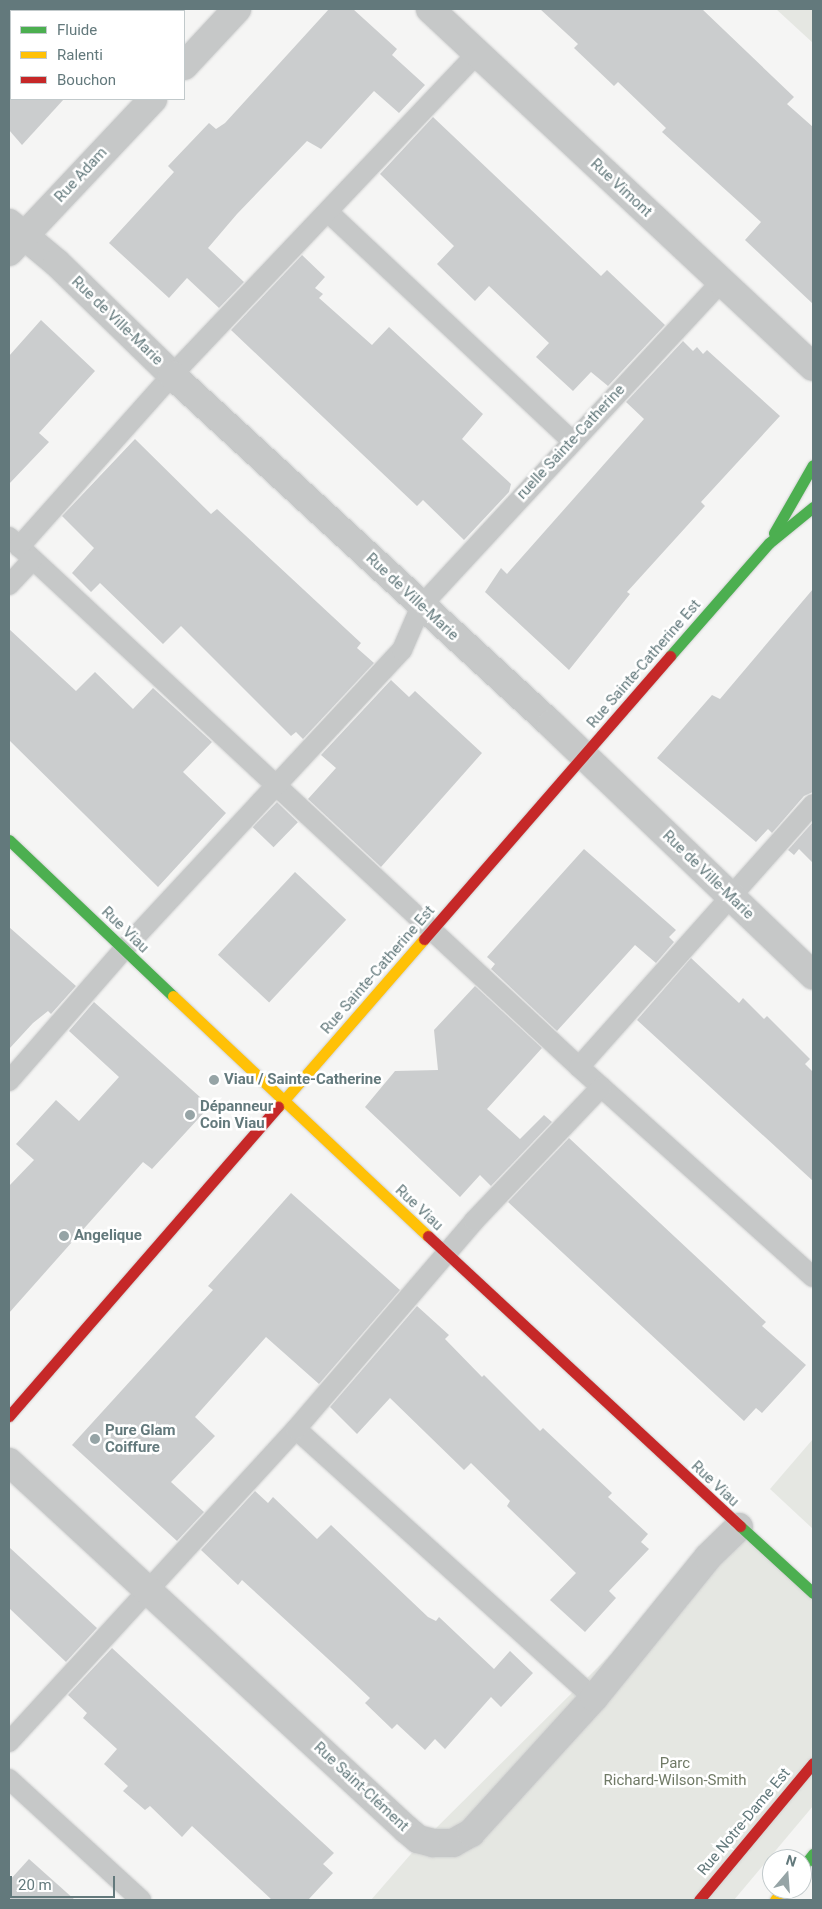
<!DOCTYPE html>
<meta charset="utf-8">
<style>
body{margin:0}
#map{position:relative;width:822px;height:1909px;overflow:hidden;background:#f5f5f4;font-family:Roboto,sans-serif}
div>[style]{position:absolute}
.green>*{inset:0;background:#e5e7e2}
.building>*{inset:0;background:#cbcdce;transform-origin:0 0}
.roads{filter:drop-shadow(0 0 1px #d0d1d1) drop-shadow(0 0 1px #d0d1d1)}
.lane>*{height:20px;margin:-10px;padding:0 10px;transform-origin:10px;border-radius:10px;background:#c6c8c8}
.street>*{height:28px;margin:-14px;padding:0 14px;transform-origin:14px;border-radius:14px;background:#c6c8c8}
.fast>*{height:11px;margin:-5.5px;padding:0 5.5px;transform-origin:5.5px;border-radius:5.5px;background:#4caf50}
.slow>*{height:11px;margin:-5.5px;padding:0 5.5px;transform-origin:5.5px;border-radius:5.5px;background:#ffc107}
.jam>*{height:11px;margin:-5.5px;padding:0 5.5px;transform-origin:5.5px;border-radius:5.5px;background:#c62828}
.dots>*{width:14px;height:14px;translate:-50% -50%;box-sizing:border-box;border:2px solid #fff;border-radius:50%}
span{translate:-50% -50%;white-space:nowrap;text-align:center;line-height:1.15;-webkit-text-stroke:5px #fff;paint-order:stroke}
.street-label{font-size:15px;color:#63797c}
.poi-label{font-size:15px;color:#63797c;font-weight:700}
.left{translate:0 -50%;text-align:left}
.park-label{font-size:15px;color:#707a66}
.frame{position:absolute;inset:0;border:10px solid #63797c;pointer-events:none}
.legend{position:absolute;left:10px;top:10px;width:175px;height:90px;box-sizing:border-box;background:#fff;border:1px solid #c1c9cb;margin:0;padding:6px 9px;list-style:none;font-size:15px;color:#63797c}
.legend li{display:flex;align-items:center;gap:10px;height:25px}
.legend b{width:25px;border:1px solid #c1c9cb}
.north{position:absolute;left:762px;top:1849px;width:50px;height:50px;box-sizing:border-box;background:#fff;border:1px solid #c1c9cb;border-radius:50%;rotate:18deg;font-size:14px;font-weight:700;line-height:20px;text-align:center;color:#63797c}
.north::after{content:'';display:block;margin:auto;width:18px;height:22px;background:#96a4a6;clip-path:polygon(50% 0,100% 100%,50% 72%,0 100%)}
.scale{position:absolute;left:10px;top:1876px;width:105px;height:22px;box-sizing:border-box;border:2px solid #63797c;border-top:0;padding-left:6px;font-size:15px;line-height:18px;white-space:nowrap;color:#63797c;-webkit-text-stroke:4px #fff;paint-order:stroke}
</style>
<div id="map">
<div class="green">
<div style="clip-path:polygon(776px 9px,813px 9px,813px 43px)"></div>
<div style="clip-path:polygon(813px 1439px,813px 1529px,770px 1489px)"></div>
<div style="clip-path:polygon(739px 1527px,813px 1593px,813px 1806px,734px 1900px,371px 1900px,417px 1847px)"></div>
</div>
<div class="building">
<div style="clip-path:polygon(329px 9px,353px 9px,397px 49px,392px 55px,425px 85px,399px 113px,374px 91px,321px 149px,307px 141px,237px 214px,208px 248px,244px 282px,219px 308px,187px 278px,169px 298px,109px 243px,174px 172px,168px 166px,209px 123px,216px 129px,225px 123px)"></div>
<div style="clip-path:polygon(540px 9px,702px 9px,794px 97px,787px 104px,813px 127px,813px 304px,745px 240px,761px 222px,662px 132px,666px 128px,618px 82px,614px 86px,574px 48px,578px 44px)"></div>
<div style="clip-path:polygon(9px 99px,64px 99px,22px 145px,9px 130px)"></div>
<div style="clip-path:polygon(433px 117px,601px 276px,607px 270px,665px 325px,608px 386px,591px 372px,573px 391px,536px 357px,549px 343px,489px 286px,475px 301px,437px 264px,454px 246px,380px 174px)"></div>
<div style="clip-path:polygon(302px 255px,325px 277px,315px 288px,323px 294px,319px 298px,372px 345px,389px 327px,483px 414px,462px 439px,511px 484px,509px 492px,464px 540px,423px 500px,417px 506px,231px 330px)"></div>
<div style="clip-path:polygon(41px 320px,95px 371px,39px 433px,49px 442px,9px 484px,9px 356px)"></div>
<div style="clip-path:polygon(683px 341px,693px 351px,697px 347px,703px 354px,707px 350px,780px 416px,701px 502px,705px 506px,627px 592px,630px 594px,569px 670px,485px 592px,501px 568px,507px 574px,644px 419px,626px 402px)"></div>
<div style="clip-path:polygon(135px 439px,211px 514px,217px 509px,361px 643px,357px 648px,374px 663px,303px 739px,296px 732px,291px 736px,181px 626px,163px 644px,100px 583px,91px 592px,72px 573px,94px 548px,62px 516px)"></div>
<div style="clip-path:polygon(813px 589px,813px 792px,804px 796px,772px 833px,768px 829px,756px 842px,657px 758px,712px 695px,720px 699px)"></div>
<div style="clip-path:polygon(9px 629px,76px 691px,95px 672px,133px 709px,153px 688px,212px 742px,183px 772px,226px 813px,158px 887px,9px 740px)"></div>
<div style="clip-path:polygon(391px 680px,409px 697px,415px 691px,482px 753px,381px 867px,308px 799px,336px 768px,321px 755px)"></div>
<div style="left:277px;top:802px;width:29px;height:35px;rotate:44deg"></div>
<div style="clip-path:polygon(813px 822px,813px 863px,799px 849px,794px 855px,788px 850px)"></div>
<div style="clip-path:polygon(584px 849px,676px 930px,669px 937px,674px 942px,656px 963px,635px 945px,557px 1031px,491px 969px,495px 964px,487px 957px)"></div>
<div style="left:295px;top:872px;width:70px;height:113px;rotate:43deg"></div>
<div style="clip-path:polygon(9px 927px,76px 986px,51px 1014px,48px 1011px,33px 1023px,9px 1049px)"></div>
<div style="clip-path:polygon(691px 958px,739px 1003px,743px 998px,764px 1019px,767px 1016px,810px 1059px,805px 1064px,813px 1072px,813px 1181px,637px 1020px)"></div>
<div style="clip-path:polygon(475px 986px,542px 1048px,487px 1109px,520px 1139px,544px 1115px,552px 1122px,491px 1186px,480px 1175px,460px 1197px,365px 1107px,395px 1071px,438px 1070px,434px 1030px)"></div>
<div style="clip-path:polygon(94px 1002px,210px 1106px,152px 1169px,143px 1162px,9px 1313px,9px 1186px,34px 1160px,16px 1144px,56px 1100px,79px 1121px,119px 1077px,69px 1031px)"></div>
<div style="clip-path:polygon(569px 1138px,766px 1322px,762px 1326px,806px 1365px,762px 1413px,756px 1408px,744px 1421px,508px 1202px)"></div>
<div style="clip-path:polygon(291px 1193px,400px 1290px,319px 1384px,266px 1337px,195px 1417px,215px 1436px,171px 1482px,204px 1512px,177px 1541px,72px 1445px,213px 1290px,208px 1286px)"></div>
<div style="clip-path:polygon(417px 1306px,449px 1335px,445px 1339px,482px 1377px,484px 1375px,540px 1431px,543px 1428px,612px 1493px,608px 1497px,648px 1534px,641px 1542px,649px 1549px,609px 1591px,616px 1598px,585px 1632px,550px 1600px,576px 1573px,507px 1506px,510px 1501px,471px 1463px,464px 1470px,390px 1398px,357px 1434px,330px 1407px)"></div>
<div style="clip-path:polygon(255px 1491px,268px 1503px,273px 1497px,317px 1539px,331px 1525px,428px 1617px,436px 1621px,439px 1617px,494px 1669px,510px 1651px,533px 1673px,501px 1707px,491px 1697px,445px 1749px,435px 1739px,425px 1750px,397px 1724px,392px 1729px,365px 1703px,370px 1698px,350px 1679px,242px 1580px,238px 1585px,201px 1550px)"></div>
<div style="clip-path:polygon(9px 1547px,97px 1628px,66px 1662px,9px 1608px)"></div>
<div style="clip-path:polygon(112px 1648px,334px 1853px,323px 1864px,333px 1873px,308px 1900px,272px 1900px,192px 1826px,182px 1837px,150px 1806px,145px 1810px,123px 1791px,128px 1786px,104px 1764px,117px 1749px,83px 1718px,87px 1713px,68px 1695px)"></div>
<div style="clip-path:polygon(29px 1859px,75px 1900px,9px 1900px,9px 1881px)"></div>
</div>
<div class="roads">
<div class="lane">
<div style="left:328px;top:212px;width:333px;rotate:43.2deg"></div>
<div style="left:9px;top:537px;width:778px;rotate:42.92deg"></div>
<div style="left:579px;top:1067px;width:314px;rotate:41.9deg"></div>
<div style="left:19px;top:547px;width:230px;rotate:-48.3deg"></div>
<div style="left:172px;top:375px;width:443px;rotate:-46.5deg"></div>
<div style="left:9px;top:585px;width:34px;rotate:-47deg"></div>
<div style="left:579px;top:1067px;width:352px;rotate:-48.3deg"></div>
<div style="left:9px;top:1081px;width:175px;rotate:-48.9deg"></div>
<div style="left:124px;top:949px;width:408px;rotate:-47.1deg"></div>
<div style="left:402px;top:650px;width:48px;rotate:-66.6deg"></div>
<div style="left:421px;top:606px;width:443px;rotate:-47.2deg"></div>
<div style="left:296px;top:1429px;width:401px;rotate:42.1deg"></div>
<div style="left:9px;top:1742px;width:425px;rotate:-47.5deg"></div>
<div style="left:296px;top:1429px;width:274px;rotate:-49.4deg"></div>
<div style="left:474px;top:1221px;width:185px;rotate:-46.5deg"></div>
<div style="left:9px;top:1779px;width:179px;rotate:42.5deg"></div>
</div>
<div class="street">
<div style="left:430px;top:9px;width:524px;rotate:43.07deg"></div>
<div style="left:184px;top:66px;width:78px;rotate:-47.1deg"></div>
<div style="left:9px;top:223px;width:62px;rotate:39.8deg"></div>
<div style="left:57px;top:263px;width:161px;rotate:44.2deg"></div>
<div style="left:172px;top:375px;width:515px;rotate:42.64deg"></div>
<div style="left:551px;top:724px;width:363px;rotate:43.8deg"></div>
<div style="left:9px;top:252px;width:210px;rotate:-46.7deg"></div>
<div style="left:9px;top:1462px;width:541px;rotate:42.75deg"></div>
<div style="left:406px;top:1829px;width:16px;rotate:40deg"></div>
<div style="left:418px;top:1839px;width:16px;rotate:15deg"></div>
<div style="left:433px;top:1843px;width:20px"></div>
<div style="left:453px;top:1843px;width:21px;rotate:-29deg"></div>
<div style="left:471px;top:1833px;width:183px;rotate:-47.7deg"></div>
<div style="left:594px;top:1698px;width:181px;rotate:-51deg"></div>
<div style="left:708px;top:1557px;width:43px;rotate:-44.1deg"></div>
</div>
<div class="fast">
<div style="left:774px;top:533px;width:78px;rotate:-60.2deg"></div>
<div style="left:670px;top:656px;width:150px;rotate:-48.8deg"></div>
<div style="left:769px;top:543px;width:57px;rotate:-39.3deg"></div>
<div style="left:9px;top:840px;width:226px;rotate:43.6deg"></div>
<div style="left:740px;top:1526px;width:99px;rotate:42.5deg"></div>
<div style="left:802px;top:1868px;width:18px;rotate:-52deg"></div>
</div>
<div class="slow">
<div style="left:173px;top:996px;width:350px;rotate:43.3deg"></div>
<div style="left:278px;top:1107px;width:223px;rotate:-49deg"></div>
<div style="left:775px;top:1900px;width:14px;rotate:-51deg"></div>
</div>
<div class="jam">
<div style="left:424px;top:939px;width:375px;rotate:-49deg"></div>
<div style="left:428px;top:1236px;width:426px;rotate:42.9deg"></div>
<div style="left:9px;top:1416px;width:410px;rotate:-49deg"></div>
<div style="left:699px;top:1900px;width:178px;rotate:-50.2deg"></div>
</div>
</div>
<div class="dots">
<div style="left:214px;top:1080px;background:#96a4a6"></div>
<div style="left:190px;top:1115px;background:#96a4a6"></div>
<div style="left:64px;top:1236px;background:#96a4a6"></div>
<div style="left:95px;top:1439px;background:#96a4a6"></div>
</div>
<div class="street-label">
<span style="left:81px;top:175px;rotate:-47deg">Rue Adam</span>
<span style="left:621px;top:188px;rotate:43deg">Rue Vimont</span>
<span style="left:117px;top:321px;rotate:44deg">Rue de Ville-Marie</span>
<span style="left:571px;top:442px;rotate:-47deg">ruelle Sainte-Catherine</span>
<span style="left:412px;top:597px;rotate:43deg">Rue de Ville-Marie</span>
<span style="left:644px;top:664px;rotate:-49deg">Rue Sainte-Catherine Est</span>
<span style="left:708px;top:875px;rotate:44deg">Rue de Ville-Marie</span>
<span style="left:125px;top:930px;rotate:44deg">Rue Viau</span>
<span style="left:378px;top:970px;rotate:-49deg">Rue Sainte-Catherine Est</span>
<span style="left:419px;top:1208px;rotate:43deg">Rue Viau</span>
<span style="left:715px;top:1484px;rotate:43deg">Rue Viau</span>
<span style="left:361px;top:1787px;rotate:43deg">Rue Saint-Clément</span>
<span style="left:744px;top:1822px;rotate:-50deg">Rue Notre-Dame Est</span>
</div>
<div class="poi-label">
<span class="left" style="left:224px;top:1080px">Viau / Sainte-Catherine</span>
<span class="left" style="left:200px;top:1115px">Dépanneur<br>Coin Viau</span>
<span class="left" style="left:74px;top:1236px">Angelique</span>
<span class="left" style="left:105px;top:1439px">Pure Glam<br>Coiffure</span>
</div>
<div class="park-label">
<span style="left:675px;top:1772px">Parc<br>Richard-Wilson-Smith</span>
</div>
<div class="frame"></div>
<ul class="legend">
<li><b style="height:6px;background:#4caf50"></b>Fluide</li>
<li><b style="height:6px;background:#ffc107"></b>Ralenti</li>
<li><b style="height:6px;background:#c62828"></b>Bouchon</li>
</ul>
<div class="north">N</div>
<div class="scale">20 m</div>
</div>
